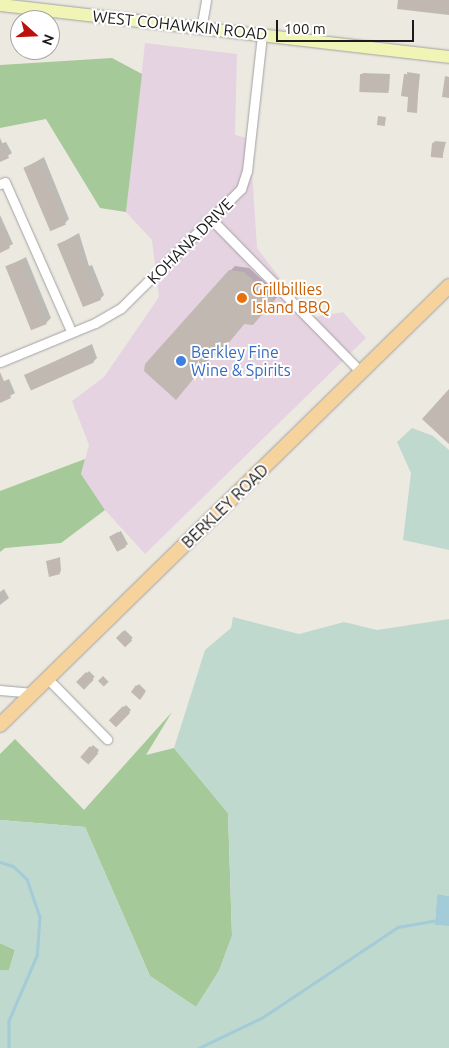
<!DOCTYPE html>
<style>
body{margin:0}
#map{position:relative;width:449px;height:1048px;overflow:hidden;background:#ece9e1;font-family:Ubuntu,sans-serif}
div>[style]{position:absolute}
.industrial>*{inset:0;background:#e5d3e1}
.forest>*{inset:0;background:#a5c998}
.wetland>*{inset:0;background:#bfd9ce}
.water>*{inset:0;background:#a3cbd8}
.shadow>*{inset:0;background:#0003;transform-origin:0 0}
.stream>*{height:2.5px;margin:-1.25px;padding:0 1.25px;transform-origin:1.25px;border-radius:1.25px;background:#a3cbd8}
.building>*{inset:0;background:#c0b8b1;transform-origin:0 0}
.roads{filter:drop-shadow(0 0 1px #a2a2a2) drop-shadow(0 0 1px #a2a2a2)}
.street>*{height:9px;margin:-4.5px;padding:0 4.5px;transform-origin:4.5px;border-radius:4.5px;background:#fff}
.secondary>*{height:12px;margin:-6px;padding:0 6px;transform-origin:6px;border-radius:6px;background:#f0f5b6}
.primary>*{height:14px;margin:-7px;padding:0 7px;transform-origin:7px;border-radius:7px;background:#f6d29c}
.dots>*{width:14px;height:14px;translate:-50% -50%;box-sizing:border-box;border:2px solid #fff;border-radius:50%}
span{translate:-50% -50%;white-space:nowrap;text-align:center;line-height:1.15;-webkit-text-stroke:4px #fff;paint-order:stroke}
.street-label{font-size:16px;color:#1b1b1b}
.food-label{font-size:16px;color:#c56008}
.left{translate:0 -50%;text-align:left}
.shop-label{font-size:16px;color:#366cbe}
.north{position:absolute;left:10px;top:10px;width:50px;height:50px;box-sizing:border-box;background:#fff;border:1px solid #a4a4a4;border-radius:50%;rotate:110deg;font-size:14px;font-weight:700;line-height:20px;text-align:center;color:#1b1b1b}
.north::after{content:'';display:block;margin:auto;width:18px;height:22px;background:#bb100b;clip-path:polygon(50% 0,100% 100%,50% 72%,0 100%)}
.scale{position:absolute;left:276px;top:20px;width:138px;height:22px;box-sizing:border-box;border:2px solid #1b1b1b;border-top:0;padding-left:6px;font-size:15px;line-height:18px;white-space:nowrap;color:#1b1b1b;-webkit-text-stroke:4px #fff;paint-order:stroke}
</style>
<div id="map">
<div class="industrial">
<div style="clip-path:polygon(145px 43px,237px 54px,235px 135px,250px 139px,257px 248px,310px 318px,343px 312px,366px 338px,145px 554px,105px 510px,81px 474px,89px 445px,72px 401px,104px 377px,159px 297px,152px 240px,126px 212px)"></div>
</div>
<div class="forest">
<div style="clip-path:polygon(112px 58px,142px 74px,126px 212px,100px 208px,46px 119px,0 128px,0 65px)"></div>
<div style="clip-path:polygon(85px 459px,81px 474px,105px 510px,61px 543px,5px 548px,0 552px,0 491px)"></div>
<div style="clip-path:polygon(172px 712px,146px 755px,174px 748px,228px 813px,232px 936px,219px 971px,196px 1007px,150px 976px,85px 827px,0 820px,0 754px,15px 739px,84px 810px)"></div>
<div style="clip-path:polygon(0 943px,15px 950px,9px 970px,0 970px)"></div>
</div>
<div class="wetland">
<div style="clip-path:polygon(412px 428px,433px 436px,449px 450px,449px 550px,403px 540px,411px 473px,397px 442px)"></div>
<div style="clip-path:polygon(233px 617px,299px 634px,344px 622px,377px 630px,449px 619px,449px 896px,437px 894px,435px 925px,449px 926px,449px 1048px,0 1048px,0 970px,9px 970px,15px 950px,0 943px,0 820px,85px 827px,150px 976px,196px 1007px,219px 971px,232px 936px,228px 813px,174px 748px,205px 650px,231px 628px)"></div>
</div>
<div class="water">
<div style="clip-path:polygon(437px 894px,449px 896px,449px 926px,435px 925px)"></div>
</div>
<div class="shadow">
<div style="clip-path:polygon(407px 72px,420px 74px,416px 112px,410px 96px)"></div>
<div style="clip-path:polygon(363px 73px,390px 74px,389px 90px,387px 92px,361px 75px)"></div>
<div style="clip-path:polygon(435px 141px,446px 142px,442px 157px,433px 143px)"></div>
<div style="clip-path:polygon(6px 142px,12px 153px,0 161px,0 144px)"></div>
<div style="clip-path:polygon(44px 157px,69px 219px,65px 223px,25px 168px)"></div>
<div style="clip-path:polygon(0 215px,13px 244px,0 251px)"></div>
<div style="clip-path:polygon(79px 233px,89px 266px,92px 265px,104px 295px,100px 299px,59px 244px)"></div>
<div style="clip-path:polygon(26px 257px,51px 318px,46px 323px,7px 267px)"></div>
<div style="clip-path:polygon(235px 266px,249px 268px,279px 295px,257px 319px,245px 323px,222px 350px,230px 271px)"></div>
<div style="clip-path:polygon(92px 344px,97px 358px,93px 362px,26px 375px)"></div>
<div style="clip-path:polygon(9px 379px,15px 393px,0 402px,0 383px)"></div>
<div style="left:121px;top:531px;width:15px;height:13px;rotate:62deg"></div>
<div style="clip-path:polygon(60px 557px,61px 571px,59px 573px,47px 562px)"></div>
<div style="clip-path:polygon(4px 589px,9px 598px,0 605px,0 592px)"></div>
<div style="left:125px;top:630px;width:11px;height:11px;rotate:45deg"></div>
<div style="left:89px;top:671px;width:8px;height:16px;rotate:45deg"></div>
<div style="left:139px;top:684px;width:10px;height:10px;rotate:45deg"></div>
<div style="clip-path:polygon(126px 705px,131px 710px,117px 726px,111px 720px)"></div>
<div style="left:93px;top:745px;width:8px;height:17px;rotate:40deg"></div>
</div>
<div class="stream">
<div style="left:0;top:862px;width:14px;rotate:17deg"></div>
<div style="left:13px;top:866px;width:19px;rotate:43deg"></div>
<div style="left:27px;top:879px;width:40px;rotate:71.1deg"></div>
<div style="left:40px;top:917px;width:39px;rotate:94deg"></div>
<div style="left:37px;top:956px;width:71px;rotate:113.3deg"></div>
<div style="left:9px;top:1021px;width:27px;rotate:90deg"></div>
<div style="left:199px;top:1048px;width:71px;rotate:-25.8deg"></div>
<div style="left:263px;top:1017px;width:162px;rotate:-33.7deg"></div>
<div style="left:398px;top:927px;width:40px;rotate:-10deg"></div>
</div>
<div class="building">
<div style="clip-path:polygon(398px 0,449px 0,449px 15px,397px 9px)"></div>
<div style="left:360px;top:74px;width:29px;height:18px;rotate:2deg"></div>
<div style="clip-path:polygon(404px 74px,419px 75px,417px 113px,407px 112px,408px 97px,401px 96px)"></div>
<div style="clip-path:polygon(445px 76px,449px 77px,449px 98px,442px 97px)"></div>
<div style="left:378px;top:116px;width:8px;height:9px;rotate:7deg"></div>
<div style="clip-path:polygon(0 138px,9px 158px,0 162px)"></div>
<div style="left:432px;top:143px;width:12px;height:14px;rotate:5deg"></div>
<div style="left:39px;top:161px;width:69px;height:17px;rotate:67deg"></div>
<div style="clip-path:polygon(0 225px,10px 248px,0 253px)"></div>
<div style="clip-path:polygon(75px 237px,81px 252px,78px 254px,101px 300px,83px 307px,57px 244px)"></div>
<div style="left:21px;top:260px;width:69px;height:17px;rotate:68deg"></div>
<div style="clip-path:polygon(229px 270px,244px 272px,275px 300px,253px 325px,244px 324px,218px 356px,213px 355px,176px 400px,144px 371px,145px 364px)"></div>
<div style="left:87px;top:347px;width:17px;height:69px;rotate:66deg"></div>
<div style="clip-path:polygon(0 372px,11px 398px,0 403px)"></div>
<div style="clip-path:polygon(449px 389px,449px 444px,422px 419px)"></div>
<div style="left:118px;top:532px;width:17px;height:10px;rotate:62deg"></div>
<div style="clip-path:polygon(58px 558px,60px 574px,49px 577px,46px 561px)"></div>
<div style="left:123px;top:631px;width:13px;height:10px;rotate:45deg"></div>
<div style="left:86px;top:672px;width:11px;height:14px;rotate:45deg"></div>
<div style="left:103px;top:676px;width:8px;height:7px;rotate:45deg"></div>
<div style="clip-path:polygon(136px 685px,145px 693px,140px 700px,131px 692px)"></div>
<div style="left:123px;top:706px;width:10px;height:20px;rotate:45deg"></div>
<div style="left:90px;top:746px;width:11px;height:15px;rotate:41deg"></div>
</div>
<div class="roads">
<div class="street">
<div style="left:201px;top:29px;width:29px;rotate:-80deg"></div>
<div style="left:0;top:184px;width:5px;rotate:-22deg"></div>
<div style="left:5px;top:182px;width:163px;rotate:66.1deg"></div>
<div style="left:212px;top:220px;width:213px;rotate:45.6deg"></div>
<div style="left:0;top:362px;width:103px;rotate:-22.3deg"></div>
<div style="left:95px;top:323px;width:30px;rotate:-30deg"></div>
<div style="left:121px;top:308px;width:169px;rotate:-44.8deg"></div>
<div style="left:241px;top:189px;width:19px;rotate:-72deg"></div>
<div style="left:247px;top:171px;width:137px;rotate:-83.7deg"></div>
<div style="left:47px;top:678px;width:86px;rotate:45.5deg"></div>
<div style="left:0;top:690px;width:33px;rotate:5deg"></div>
</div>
<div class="secondary">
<div style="left:0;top:5px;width:452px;rotate:6.6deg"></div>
</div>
<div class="primary">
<div style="left:0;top:725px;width:628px;rotate:-44.35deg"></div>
</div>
</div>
<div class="dots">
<div style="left:242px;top:298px;background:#e8710a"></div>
<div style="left:181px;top:361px;background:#3f7fe0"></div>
</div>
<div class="street-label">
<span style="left:180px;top:25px;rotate:6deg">WEST COHAWKIN ROAD</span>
<span style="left:190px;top:241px;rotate:-45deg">KOHANA DRIVE</span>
<span style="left:225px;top:506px;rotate:-44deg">BERKLEY ROAD</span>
</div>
<div class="food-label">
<span class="left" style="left:252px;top:298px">Grillbillies<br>Island BBQ</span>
</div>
<div class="shop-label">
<span class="left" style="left:191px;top:361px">Berkley Fine<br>Wine &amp; Spirits</span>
</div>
<div class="north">N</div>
<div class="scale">100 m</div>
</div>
